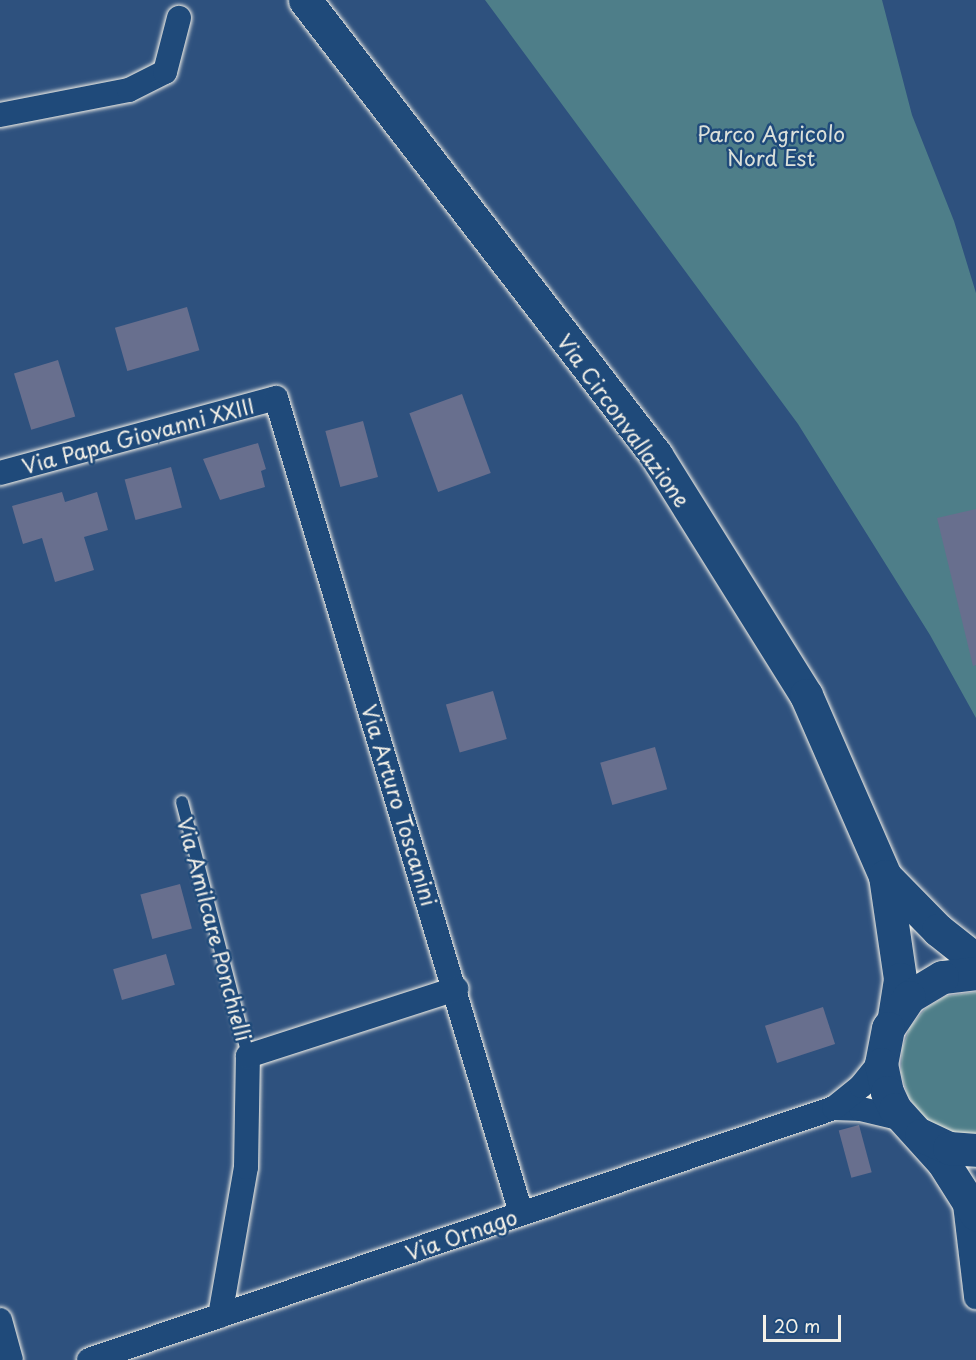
<!DOCTYPE html>
<style>
body{margin:0}
#map{position:relative;width:976px;height:1360px;overflow:hidden;background:#2e517e;font-family:"Playpen Sans",sans-serif}
div>[style]{position:absolute}
.green>*{inset:0;background:#4e7e89}
.building>*{inset:0;background:#686f8e;transform-origin:0 0}
.roads{filter:drop-shadow(0 0 2px #f4f1e8) drop-shadow(0 0 2px #f4f1e8)}
.service>*{height:12px;margin:-6px;padding:0 6px;transform-origin:6px;border-radius:6px;background:#1f4a7a}
.minor>*{height:24px;margin:-12px;padding:0 12px;transform-origin:12px;border-radius:12px;background:#1f4a7a}
.secondary>*{height:33px;margin:-16.5px;padding:0 16.5px;transform-origin:16.5px;border-radius:16.5px;background:#1f4a7a}
span{translate:-50% -50%;white-space:nowrap;text-align:center;line-height:1.15;-webkit-text-stroke:5px #1f4a7a;paint-order:stroke}
.park-label{font-size:21px;color:#dbe0da}
.street-label{font-size:21px;color:#f4f1e8}
.scale{position:absolute;left:763px;top:1315px;width:78px;height:27px;box-sizing:border-box;border:3px solid #f4f1e8;border-top:0;padding-left:8px;font-size:18px;line-height:21px;white-space:nowrap;color:#f4f1e8;-webkit-text-stroke:4px #1f4a7a;paint-order:stroke}
</style>
<div id="map">
<div class="green">
<div style="clip-path:polygon(485px 0,882px 0,912px 115px,954px 221px,976px 293px,976px 718px,930px 635px,798px 424px)"></div>
<div style="clip-path:polygon(976px 992px,976px 1135px,965px 1136px,942px 1130px,922px 1116px,908px 1096px,901px 1073px,902px 1049px,910px 1027px,926px 1008px,946px 996px)"></div>
</div>
<div class="building">
<div style="left:187px;top:307px;width:45px;height:75px;rotate:74deg"></div>
<div style="left:58px;top:360px;width:59px;height:46px;rotate:73deg"></div>
<div style="left:462px;top:394px;width:84px;height:56px;rotate:70deg"></div>
<div style="left:363px;top:421px;width:58px;height:39px;rotate:75deg"></div>
<div style="clip-path:polygon(258px 443px,266px 469px,261px 471px,265px 487px,220px 500px,203px 459px)"></div>
<div style="left:171px;top:467px;width:42px;height:48px;rotate:75deg"></div>
<div style="clip-path:polygon(62px 492px,65px 502px,97px 492px,108px 530px,84px 537px,94px 570px,55px 582px,42px 538px,23px 544px,12px 506px)"></div>
<div style="clip-path:polygon(976px 509px,976px 665px,973px 666px,937px 518px)"></div>
<div style="left:493px;top:691px;width:50px;height:49px;rotate:74deg"></div>
<div style="left:655px;top:747px;width:44px;height:57px;rotate:74deg"></div>
<div style="left:180px;top:884px;width:46px;height:41px;rotate:75deg"></div>
<div style="left:166px;top:954px;width:32px;height:55px;rotate:74deg"></div>
<div style="left:823px;top:1007px;width:39px;height:61px;rotate:72deg"></div>
<div style="left:859px;top:1125px;width:49px;height:21px;rotate:75deg"></div>
</div>
<div class="roads">
<div class="service">
<div style="left:182px;top:802px;width:262px;rotate:75.4deg"></div>
</div>
<div class="minor">
<div style="left:0;top:115px;width:131px;rotate:-11deg"></div>
<div style="left:129px;top:90px;width:40px;rotate:-26.6deg"></div>
<div style="left:165px;top:72px;width:56px;rotate:-75.5deg"></div>
<div style="left:0;top:473px;width:286px;rotate:-15.2deg"></div>
<div style="left:276px;top:398px;width:851px;rotate:73.27deg"></div>
<div style="left:834px;top:1108px;width:27px;rotate:2deg"></div>
<div style="left:861px;top:1109px;width:42px;rotate:13.7deg"></div>
<div style="left:964px;top:1196px;width:102px;rotate:83.2deg"></div>
<div style="left:220px;top:1316px;width:151px;rotate:-80.1deg"></div>
<div style="left:246px;top:1167px;width:111px;rotate:-89deg"></div>
<div style="left:248px;top:1056px;width:219px;rotate:-17.9deg"></div>
<div style="left:0;top:1320px;width:41px;rotate:74.6deg"></div>
<div style="left:89px;top:1360px;width:786px;rotate:-18.69deg"></div>
<div style="left:834px;top:1108px;width:35px;rotate:-39deg"></div>
<div style="left:861px;top:1086px;width:33px;rotate:-51deg"></div>
</div>
<div class="secondary">
<div style="left:305px;top:0;width:575px;rotate:52.35deg"></div>
<div style="left:656px;top:455px;width:283px;rotate:58deg"></div>
<div style="left:806px;top:695px;width:197px;rotate:66.4deg"></div>
<div style="left:885px;top:876px;width:104px;rotate:81.7deg"></div>
<div style="left:900px;top:979px;width:37px;rotate:99deg"></div>
<div style="left:885px;top:876px;width:76px;rotate:45.5deg"></div>
<div style="left:938px;top:930px;width:48px;rotate:38.3deg"></div>
<div style="left:976px;top:973px;width:34px;rotate:173deg"></div>
<div style="left:942px;top:977px;width:39px;rotate:149deg"></div>
<div style="left:909px;top:997px;width:37px;rotate:124deg"></div>
<div style="left:888px;top:1028px;width:37px;rotate:101deg"></div>
<div style="left:881px;top:1064px;width:29px;rotate:78deg"></div>
<div style="left:887px;top:1092px;width:19px;rotate:65deg"></div>
<div style="left:895px;top:1109px;width:72px;rotate:47.8deg"></div>
<div style="left:943px;top:1162px;width:62px;rotate:57.6deg"></div>
<div style="left:921px;top:1135px;width:31px;rotate:25deg"></div>
<div style="left:949px;top:1148px;width:27px;rotate:4deg"></div>
</div>
</div>
<div class="park-label">
<span style="left:771px;top:145px">Parco Agricolo<br>Nord Est</span>
</div>
<div class="street-label">
<span style="left:624px;top:420px;rotate:54deg">Via Circonvallazione</span>
<span style="left:138px;top:435px;rotate:-15deg">Via Papa Giovanni XXIII</span>
<span style="left:400px;top:805px;rotate:73deg">Via Arturo Toscanini</span>
<span style="left:215px;top:929px;rotate:75deg">Via Amilcare Ponchielli</span>
<span style="left:461px;top:1234px;rotate:-19deg">Via Ornago</span>
</div>
<div class="scale">20 m</div>
</div>
